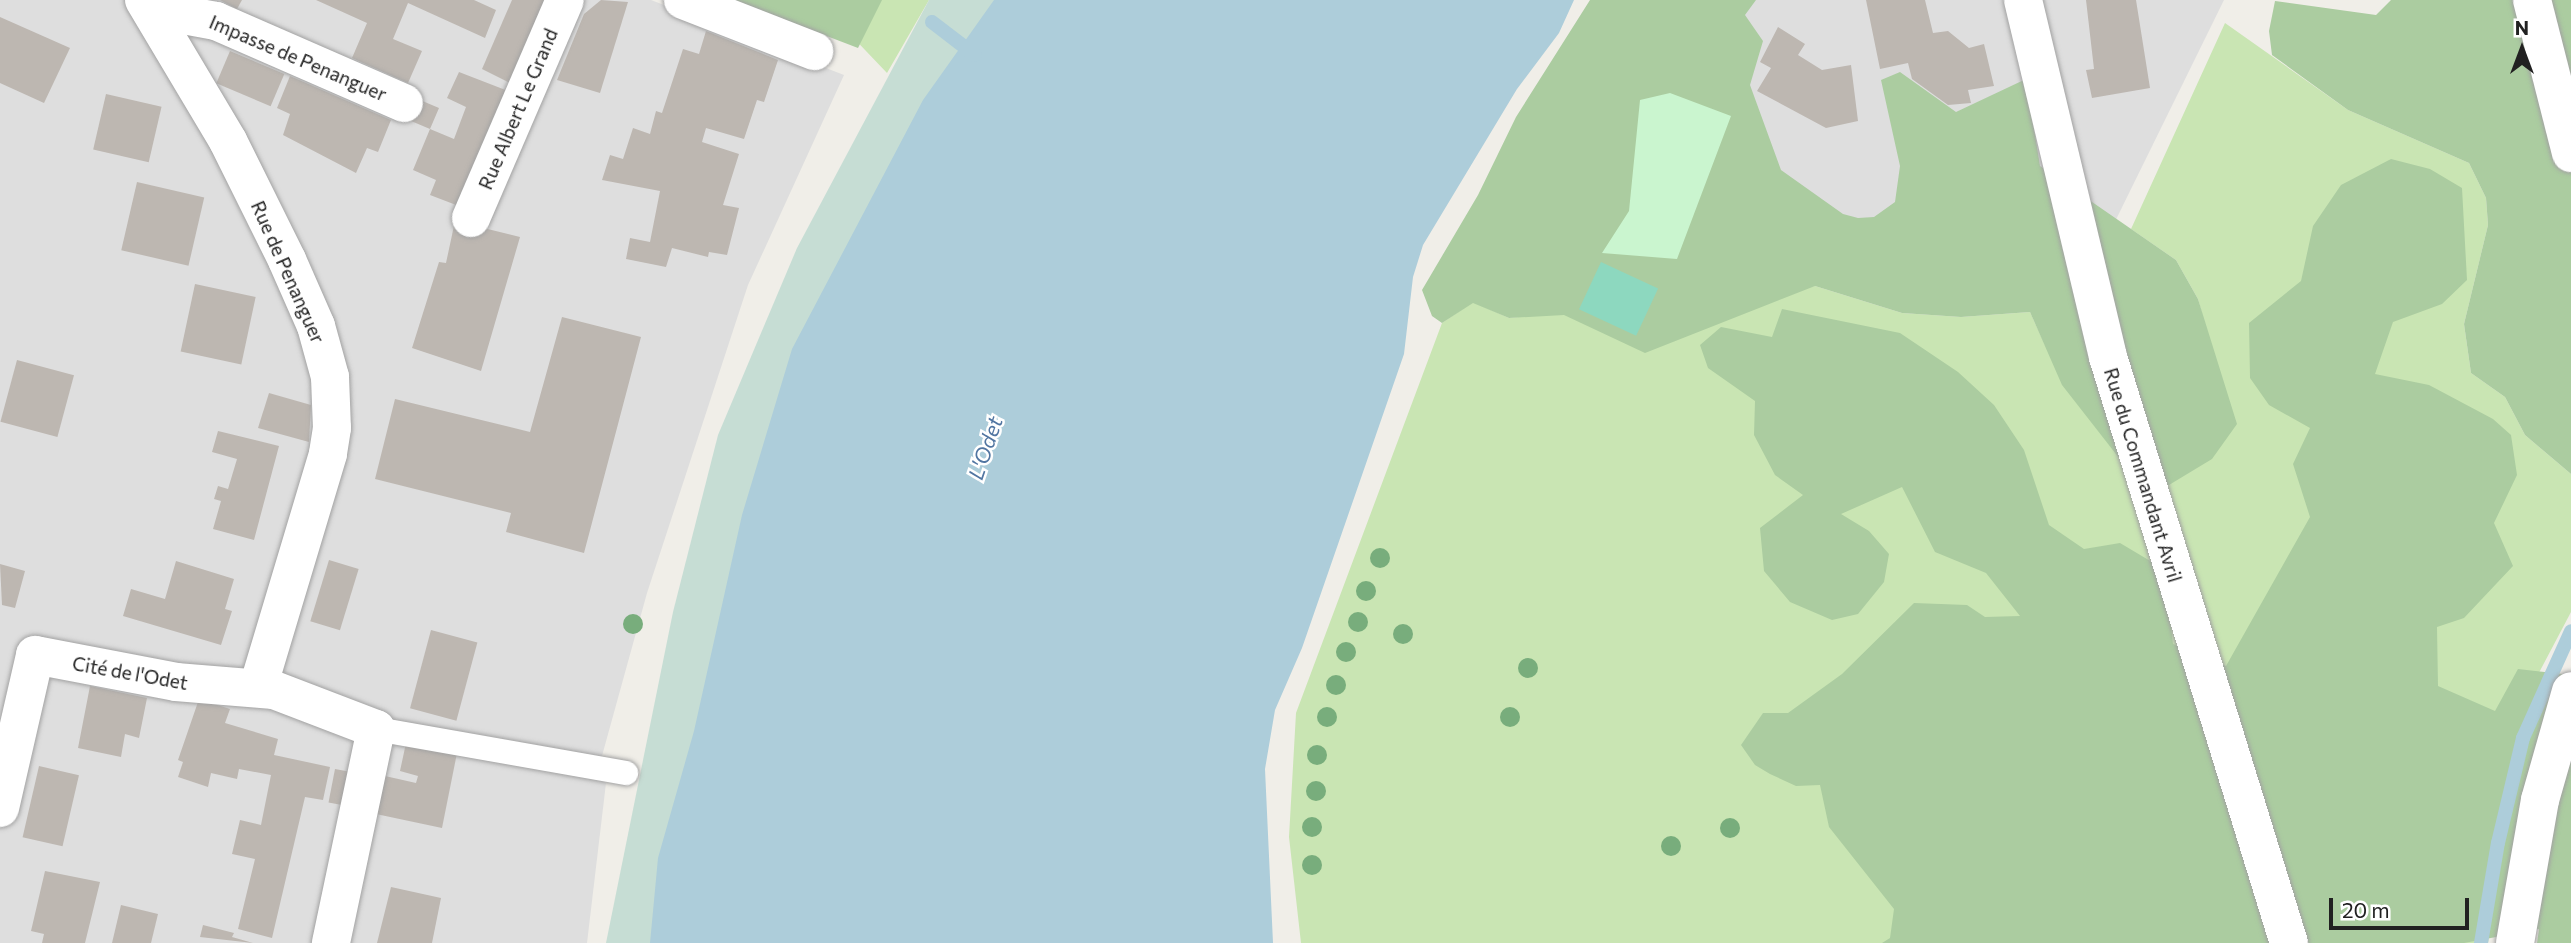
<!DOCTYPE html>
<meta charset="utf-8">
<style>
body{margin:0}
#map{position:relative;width:2571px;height:943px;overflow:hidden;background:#f0eee8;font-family:Commissioner,sans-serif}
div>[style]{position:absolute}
.residential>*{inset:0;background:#dedede}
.grass>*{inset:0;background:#c9e5b3}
.forest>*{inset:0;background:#abcca0}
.wetland>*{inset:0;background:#c6ddd4}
.park>*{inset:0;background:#caf5cf}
.pitch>*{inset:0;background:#8dd8bf;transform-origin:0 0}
.water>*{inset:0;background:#adcdda}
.stream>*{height:14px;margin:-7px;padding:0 7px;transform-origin:7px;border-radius:7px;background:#adcdda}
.building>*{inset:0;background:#bdb7b1;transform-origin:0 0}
.roads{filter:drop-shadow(0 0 2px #a2a2a2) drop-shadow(0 0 2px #a2a2a2)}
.service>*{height:24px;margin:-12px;padding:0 12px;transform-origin:12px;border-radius:12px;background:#fff}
.minor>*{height:38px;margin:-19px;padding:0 19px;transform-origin:19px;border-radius:19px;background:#fff}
.trees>*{width:20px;height:20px;margin:-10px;border-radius:50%;background:#78ad7c}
span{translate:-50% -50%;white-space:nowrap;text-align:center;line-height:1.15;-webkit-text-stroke:5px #fff;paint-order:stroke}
.street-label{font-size:19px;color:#212121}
.water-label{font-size:21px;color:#5175a1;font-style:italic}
.north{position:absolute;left:2487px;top:14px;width:70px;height:70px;-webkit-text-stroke:5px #fff;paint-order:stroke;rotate:0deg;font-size:19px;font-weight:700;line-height:28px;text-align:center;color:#212121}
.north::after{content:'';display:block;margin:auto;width:24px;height:32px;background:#212121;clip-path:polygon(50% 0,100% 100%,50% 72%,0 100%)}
.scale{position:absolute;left:2329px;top:898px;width:140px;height:32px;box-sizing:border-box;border:4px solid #212121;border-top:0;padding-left:9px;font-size:21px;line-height:24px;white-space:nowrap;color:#212121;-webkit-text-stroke:5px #fff;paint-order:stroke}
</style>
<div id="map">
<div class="residential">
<div style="clip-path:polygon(0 0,651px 0,844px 75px,748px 285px,647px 593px,597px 774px,606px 783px,587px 943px,0 943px)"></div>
<div style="clip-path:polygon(1741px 0,2224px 0,2101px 250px,2017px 303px,1757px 184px)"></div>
</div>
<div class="grass">
<div style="clip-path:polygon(767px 0,929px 0,887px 73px,845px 29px)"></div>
<div style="clip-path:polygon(2225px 23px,2348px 110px,2469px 163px,2486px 198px,2488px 225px,2464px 324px,2471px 373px,2505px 397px,2525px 435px,2571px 474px,2571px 612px,2532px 686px,2488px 943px,1301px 943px,1289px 837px,1296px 713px,1442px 323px,1473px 302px,1509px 318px,1815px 286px,1902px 313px,1961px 317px,2030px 312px,2045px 345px,2130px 472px,2214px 357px,2198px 299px,2176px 260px,2131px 229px)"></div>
</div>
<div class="forest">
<div style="clip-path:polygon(733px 0,882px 0,858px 48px)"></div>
<div style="clip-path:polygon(1590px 0,1756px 0,1745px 15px,1763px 41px,1750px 85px,1781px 170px,1843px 214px,1858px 218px,1874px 217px,1895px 202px,1900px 166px,1881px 80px,1900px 72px,1956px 112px,2026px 79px,2040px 166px,2176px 260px,2198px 299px,2237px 424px,2212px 459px,2169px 485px,2130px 472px,2062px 385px,2030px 312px,1961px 317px,1902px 313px,1815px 286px,1645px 353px,1564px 315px,1509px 318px,1473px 303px,1442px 323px,1432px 316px,1422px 290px,1478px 195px,1516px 117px)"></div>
<div style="clip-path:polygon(2391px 0,2571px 0,2571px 474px,2525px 435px,2505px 397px,2471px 373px,2464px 324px,2488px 225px,2486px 198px,2469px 163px,2348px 110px,2272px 55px,2269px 31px,2275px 1px,2376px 15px)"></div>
<div style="clip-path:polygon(2391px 159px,2430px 169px,2462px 188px,2467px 280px,2442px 304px,2393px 322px,2375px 374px,2429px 385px,2493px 419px,2511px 435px,2517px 475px,2494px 523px,2513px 566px,2464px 618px,2437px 627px,2438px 686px,2495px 711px,2518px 669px,2571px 675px,2571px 943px,2537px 943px,2539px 929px,2464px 943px,1882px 943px,1890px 938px,1894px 909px,1829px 827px,1820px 785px,1796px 786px,1770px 774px,1755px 765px,1741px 745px,1763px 713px,1788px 713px,1842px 674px,1914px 603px,1967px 605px,1985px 617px,2020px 616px,1986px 573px,1935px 552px,1902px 487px,1841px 514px,1869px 531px,1889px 554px,1884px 582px,1858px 614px,1832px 620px,1790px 602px,1764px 571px,1760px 528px,1803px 495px,1775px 475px,1754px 435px,1755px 401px,1708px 368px,1700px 345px,1721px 327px,1772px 337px,1782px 309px,1900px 333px,1958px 372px,1994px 405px,2024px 450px,2049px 525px,2084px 549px,2120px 543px,2157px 565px,2167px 593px,2173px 644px,2226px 666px,2310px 517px,2293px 464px,2310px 428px,2269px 405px,2250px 378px,2249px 323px,2301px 281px,2313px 226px,2341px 185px)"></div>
</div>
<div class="wetland">
<div style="clip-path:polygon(929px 0,1085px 0,786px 943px,606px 943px,673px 612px,718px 435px,797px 248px)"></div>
</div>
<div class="park">
<div style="clip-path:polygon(1670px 93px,1731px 116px,1677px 259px,1602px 253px,1629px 211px,1640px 100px)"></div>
</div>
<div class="pitch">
<div style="left:1601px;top:262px;width:63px;height:52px;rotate:25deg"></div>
</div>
<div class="water">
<div style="clip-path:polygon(994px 0,1574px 0,1559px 33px,1517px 89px,1423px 245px,1413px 277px,1404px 354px,1302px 648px,1275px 710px,1265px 769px,1273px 943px,650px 943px,658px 858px,694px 731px,742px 515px,792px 349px,923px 100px)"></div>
</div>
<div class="stream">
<div style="left:932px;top:22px;width:54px;rotate:37.5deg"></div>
<div style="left:2481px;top:943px;width:101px;rotate:-80.4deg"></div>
<div style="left:2498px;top:843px;width:108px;rotate:-76.6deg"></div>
<div style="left:2523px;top:738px;width:117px;rotate:-65.8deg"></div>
</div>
<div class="building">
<div style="clip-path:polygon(220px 0,242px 0,237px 9px)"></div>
<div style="clip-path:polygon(316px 0,474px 0,496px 10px,485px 38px,408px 3px,393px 39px,422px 51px,408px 83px,352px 58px,367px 23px)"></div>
<div style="clip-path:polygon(512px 0,552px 0,516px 86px,482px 69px)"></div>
<div style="clip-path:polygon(601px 0,628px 2px,600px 93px,557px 80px,584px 14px)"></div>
<div style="clip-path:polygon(1866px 0,1925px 0,1933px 33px,1948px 31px,1969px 48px,1984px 44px,1994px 86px,1968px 90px,1971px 103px,1948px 105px,1912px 79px,1908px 63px,1880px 69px)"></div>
<div style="clip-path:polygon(2086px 0,2136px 0,2150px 88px,2092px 98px,2086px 70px,2094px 69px)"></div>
<div style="clip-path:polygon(0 17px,70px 48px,44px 103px,0 83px)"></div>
<div style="clip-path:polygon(1778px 27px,1805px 44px,1798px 55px,1822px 70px,1851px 65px,1858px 121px,1826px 128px,1757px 91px,1771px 68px,1760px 62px)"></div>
<div style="clip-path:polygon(706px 31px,778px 60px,764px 102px,757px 100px,744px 139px,706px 128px,702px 142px,739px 154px,723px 205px,739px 208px,727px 255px,709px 252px,708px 257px,672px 248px,666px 267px,626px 259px,630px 238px,650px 242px,660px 191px,602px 180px,610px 155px,623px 159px,633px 128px,650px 134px,656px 111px,662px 113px,683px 49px,699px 54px)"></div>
<div style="left:230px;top:51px;width:59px;height:35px;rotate:23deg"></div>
<div style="clip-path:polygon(459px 72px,513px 93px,464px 208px,430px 195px,436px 180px,413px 170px,430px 129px,404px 118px,413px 97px,439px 108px,430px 129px,454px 139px,466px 107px,447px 98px)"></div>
<div style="clip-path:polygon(290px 76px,391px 120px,378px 152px,367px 148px,356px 173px,283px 135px,290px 114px,277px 108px)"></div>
<div style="left:106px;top:94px;width:57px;height:57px;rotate:13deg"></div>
<div style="left:137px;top:182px;width:69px;height:70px;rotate:13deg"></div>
<div style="clip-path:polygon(455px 221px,520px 237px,481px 371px,412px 348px,439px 262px,446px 263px)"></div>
<div style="left:195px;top:284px;width:62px;height:69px;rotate:12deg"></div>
<div style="clip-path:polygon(562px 317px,641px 337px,584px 553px,506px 532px,511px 513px,375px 479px,395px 399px,530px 432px)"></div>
<div style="left:17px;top:360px;width:59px;height:64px;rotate:15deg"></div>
<div style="clip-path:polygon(269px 393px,311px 405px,309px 442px,258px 428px)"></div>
<div style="clip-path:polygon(218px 431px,279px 446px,254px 540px,213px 529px,221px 501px,214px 499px,218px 486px,228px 489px,237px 459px,212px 452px)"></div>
<div style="left:329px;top:560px;width:31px;height:64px;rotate:17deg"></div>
<div style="clip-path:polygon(176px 561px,234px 579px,225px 609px,232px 611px,221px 645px,123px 616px,131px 589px,165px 599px)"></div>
<div style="clip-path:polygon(0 564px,25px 571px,15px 608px,2px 605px)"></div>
<div style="left:431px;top:630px;width:48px;height:81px;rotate:15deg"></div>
<div style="clip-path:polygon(90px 686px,147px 698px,139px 738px,125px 734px,121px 757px,78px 748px)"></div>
<div style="clip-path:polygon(199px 699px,230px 709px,225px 723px,278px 739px,274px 755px,330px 767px,323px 800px,305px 797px,272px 938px,238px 929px,255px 859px,232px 854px,240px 820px,261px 825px,271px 775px,239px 769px,237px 779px,211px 773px,208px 787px,178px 777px,183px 762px,178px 760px)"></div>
<div style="clip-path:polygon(406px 743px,457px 753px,442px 828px,376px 814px,385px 776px,416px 783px,418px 776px,400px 771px)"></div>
<div style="left:39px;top:766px;width:41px;height:73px;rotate:13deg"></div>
<div style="left:335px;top:769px;width:15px;height:34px;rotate:11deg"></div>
<div style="clip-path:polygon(45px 871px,100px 882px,85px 943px,42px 943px,44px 934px,31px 931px)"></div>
<div style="clip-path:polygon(391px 887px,441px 898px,432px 943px,377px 943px)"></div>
<div style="clip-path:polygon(121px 905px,158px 914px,151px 943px,112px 943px)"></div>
<div style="clip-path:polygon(203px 925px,234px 933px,232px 937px,253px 943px,200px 937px)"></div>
</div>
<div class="roads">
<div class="service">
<div style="left:376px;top:729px;width:254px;rotate:10deg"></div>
</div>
<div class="minor">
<div style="left:144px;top:0;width:164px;rotate:59.2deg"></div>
<div style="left:228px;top:141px;width:133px;rotate:63.6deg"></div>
<div style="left:287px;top:260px;width:72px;rotate:66.3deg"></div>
<div style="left:316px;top:326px;width:53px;rotate:74.6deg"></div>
<div style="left:330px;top:377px;width:51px;rotate:87.8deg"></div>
<div style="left:332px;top:428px;width:26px;rotate:99deg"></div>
<div style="left:328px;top:454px;width:243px;rotate:106.7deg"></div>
<div style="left:683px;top:0;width:141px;rotate:21.3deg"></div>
<div style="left:2023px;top:0;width:367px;rotate:76.6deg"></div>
<div style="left:2108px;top:357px;width:613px;rotate:72.84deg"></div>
<div style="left:2532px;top:0;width:158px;rotate:75.7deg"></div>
<div style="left:151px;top:9px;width:66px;rotate:10.5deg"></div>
<div style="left:216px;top:21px;width:205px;rotate:23.6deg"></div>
<div style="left:471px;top:218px;width:237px;rotate:-66.7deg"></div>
<div style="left:0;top:808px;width:157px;rotate:-77.1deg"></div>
<div style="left:35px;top:655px;width:144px;rotate:10.8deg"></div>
<div style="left:176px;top:682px;width:98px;rotate:4.7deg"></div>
<div style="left:274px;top:690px;width:109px;rotate:20.9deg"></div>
<div style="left:376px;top:729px;width:219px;rotate:101.9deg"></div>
<div style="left:2515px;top:943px;width:145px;rotate:-80.1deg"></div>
<div style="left:2540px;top:800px;width:113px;rotate:-74.1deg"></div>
</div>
</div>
<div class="trees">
<div style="left:1380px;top:558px"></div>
<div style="left:1366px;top:591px"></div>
<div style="left:1358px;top:622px"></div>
<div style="left:633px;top:624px"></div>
<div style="left:1403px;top:634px"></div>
<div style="left:1346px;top:652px"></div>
<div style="left:1528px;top:668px"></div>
<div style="left:1336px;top:685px"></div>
<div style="left:1327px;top:717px"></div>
<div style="left:1510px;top:717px"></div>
<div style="left:1317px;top:755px"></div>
<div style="left:1316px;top:791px"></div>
<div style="left:1312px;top:827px"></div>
<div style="left:1730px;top:828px"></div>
<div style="left:1671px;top:846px"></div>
<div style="left:1312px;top:865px"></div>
</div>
<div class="street-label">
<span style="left:298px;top:58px;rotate:23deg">Impasse de Penanguer</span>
<span style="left:518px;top:109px;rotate:-67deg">Rue Albert Le Grand</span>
<span style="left:288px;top:272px;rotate:66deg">Rue de Penanguer</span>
<span style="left:2143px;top:475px;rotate:73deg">Rue du Commandant Avril</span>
<span style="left:130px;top:673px;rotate:10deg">Cité de l'Odet</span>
</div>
<div class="water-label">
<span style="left:985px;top:448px;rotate:-71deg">L'Odet</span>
</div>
<div class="north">N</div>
<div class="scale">20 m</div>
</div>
